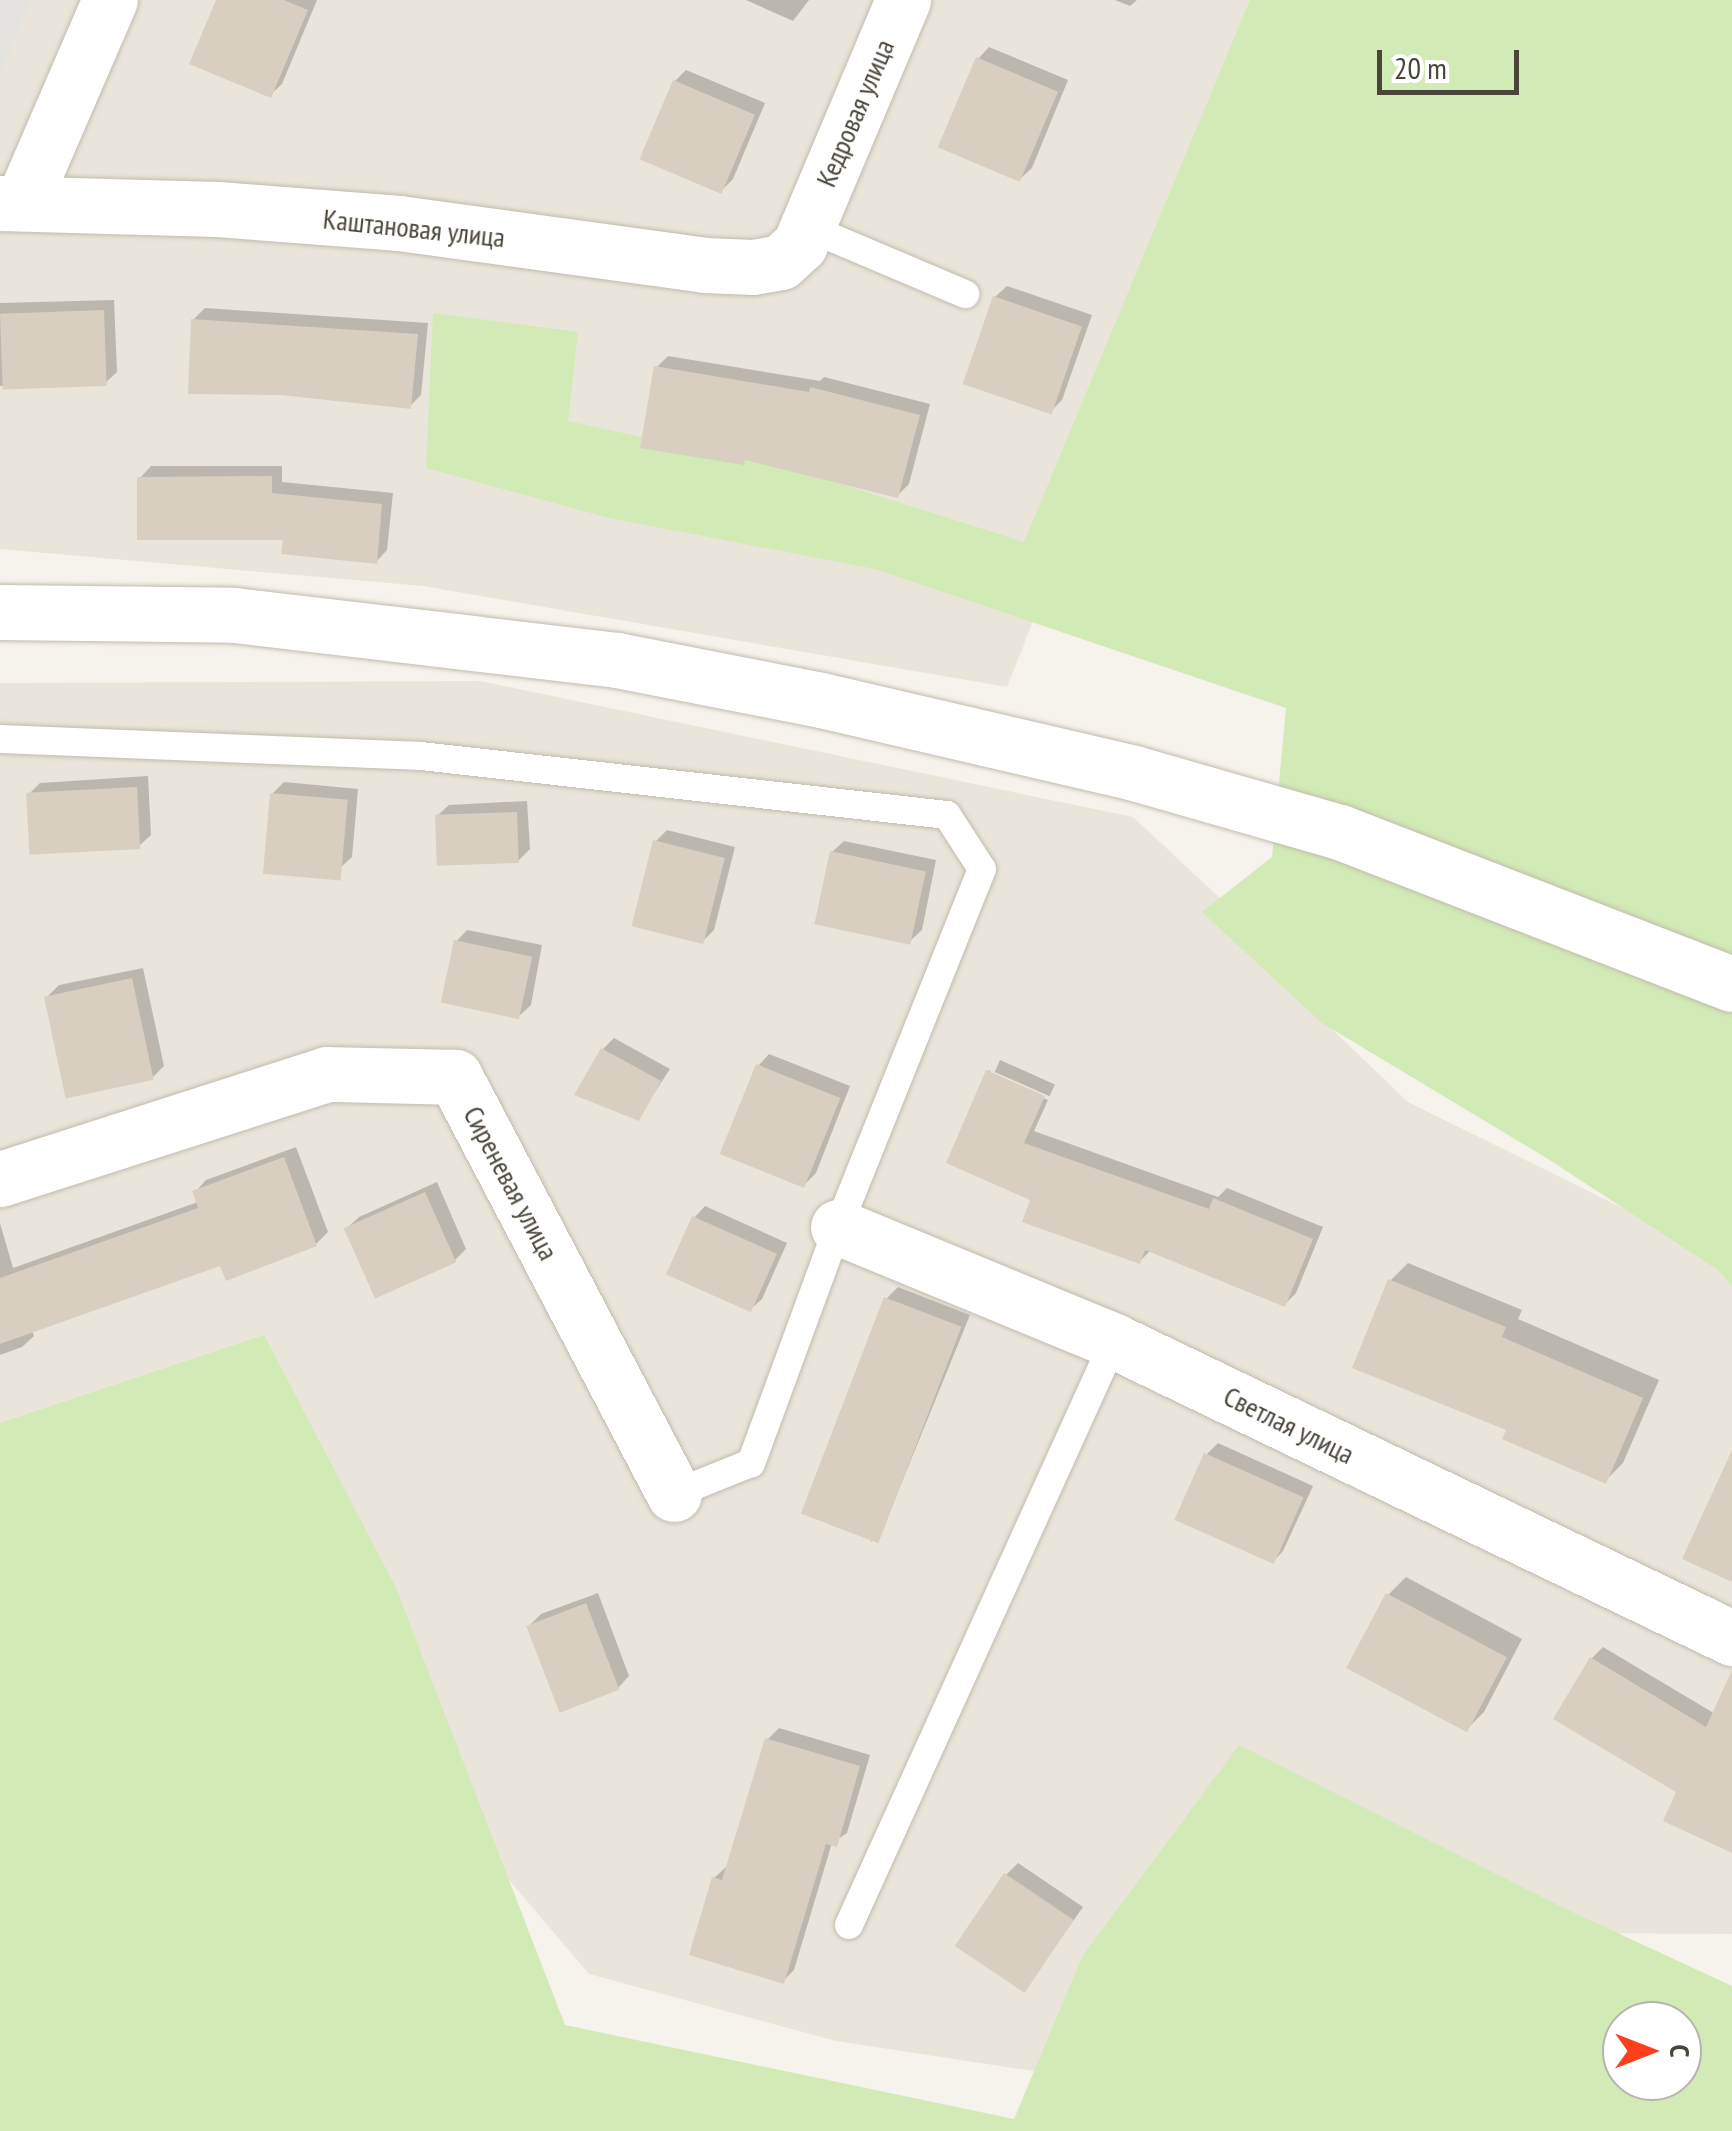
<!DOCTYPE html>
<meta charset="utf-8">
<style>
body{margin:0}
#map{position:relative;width:1732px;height:2131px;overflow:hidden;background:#f6f3ec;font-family:"PT Sans Narrow",sans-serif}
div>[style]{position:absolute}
.residential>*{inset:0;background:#eae5da}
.green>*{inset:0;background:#d2eab5}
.parking>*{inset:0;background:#e5e3e0}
.shadow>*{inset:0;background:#0003;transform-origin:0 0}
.building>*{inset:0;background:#d8cfc1;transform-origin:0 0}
.roads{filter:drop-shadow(0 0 2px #c2bbae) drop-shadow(0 0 2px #c2bbae)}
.service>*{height:28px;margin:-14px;padding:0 14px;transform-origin:14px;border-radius:14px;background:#fff}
.minor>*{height:55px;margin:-27.5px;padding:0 27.5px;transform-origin:27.5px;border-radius:27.5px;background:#fff}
.tertiary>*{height:55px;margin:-27.5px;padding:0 27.5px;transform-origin:27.5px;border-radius:27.5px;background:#fff}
span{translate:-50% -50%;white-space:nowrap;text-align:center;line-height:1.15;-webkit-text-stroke:9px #fff;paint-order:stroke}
.street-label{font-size:28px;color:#4b4439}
.north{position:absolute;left:1602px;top:2001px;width:100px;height:100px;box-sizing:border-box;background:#fff;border:2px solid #b7b4b0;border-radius:50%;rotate:90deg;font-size:28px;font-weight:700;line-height:40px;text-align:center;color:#4b4439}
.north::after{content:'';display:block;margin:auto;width:35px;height:45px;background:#fc3f1d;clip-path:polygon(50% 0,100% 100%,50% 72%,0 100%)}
.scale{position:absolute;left:1377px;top:50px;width:142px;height:45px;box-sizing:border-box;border:5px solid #4b4439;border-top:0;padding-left:12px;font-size:30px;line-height:35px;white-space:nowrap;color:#4b4439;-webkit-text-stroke:8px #fff;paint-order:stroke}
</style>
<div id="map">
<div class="residential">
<div style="clip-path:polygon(0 0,1279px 0,1007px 687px,423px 586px,0 549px)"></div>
<div style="clip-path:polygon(480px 681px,1133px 817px,1238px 915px,1290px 989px,1408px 1102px,1732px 1262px,1732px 1934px,1552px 1933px,1060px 2075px,836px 2041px,589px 1974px,486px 1853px,0 1486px,0 683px)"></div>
</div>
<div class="green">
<div style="clip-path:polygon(1250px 0,1732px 0,1732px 1286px,1718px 1270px,1548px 1159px,1322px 1023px,1202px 912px,1272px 857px,1286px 708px,875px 569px,609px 518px,426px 468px,433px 313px,578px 332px,568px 421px,806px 473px,1024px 542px)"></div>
<div style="clip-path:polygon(evenodd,264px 1335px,396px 1588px,565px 2025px,1014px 2119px,1082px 1957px,1239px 1745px,1568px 1910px,1732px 1986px,1732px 2131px,0 2131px,0 1423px,264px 1335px,1682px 2021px,1682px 2081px,1622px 2081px,1622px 2021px,1682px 2021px)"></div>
</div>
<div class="parking">
<div style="clip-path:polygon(0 0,31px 0,0 75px)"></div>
</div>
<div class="shadow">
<div style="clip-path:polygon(218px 0,317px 0,282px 84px,270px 95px)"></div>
<div style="clip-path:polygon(746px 0,809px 0,793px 21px)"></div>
<div style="clip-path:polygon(1115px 0,1137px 0,1130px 6px)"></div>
<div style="clip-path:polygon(989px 47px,1068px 80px,1032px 168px,1020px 179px,978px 59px)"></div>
<div style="clip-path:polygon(686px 70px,765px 103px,733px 179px,721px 191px,675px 81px)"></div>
<div style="clip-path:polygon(1007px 286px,1092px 315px,1062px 400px,1050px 412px,995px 297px)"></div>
<div style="clip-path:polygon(114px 300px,117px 372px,105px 383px,0 386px,0 303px)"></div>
<div style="clip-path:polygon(205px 308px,428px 323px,421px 395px,410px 406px,193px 320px)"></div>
<div style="clip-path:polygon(668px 356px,820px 381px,824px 377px,930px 404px,909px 484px,897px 496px,747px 458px,743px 462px,656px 368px)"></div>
<div style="clip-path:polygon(151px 466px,282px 466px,282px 482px,393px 493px,387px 550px,376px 562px,285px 537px,140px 478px)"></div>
<div style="clip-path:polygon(148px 776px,151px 835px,139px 846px,29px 794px,40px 783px)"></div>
<div style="clip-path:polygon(284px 782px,358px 789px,352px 857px,340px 868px,272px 794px)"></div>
<div style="clip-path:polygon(527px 801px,530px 849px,518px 861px,437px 816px,449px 805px)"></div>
<div style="clip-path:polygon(667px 830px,735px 847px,714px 930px,703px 941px,655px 842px)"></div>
<div style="clip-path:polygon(844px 841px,936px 860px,922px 930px,910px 941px,832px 852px)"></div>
<div style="clip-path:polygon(467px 930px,542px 945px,531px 1005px,519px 1016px,456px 942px)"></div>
<div style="clip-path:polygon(143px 968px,164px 1066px,152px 1078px,47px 997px,59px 985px)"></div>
<div style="clip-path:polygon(614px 1038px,670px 1069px,638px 1118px,603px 1049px)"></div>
<div style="clip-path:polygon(769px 1054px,850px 1086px,816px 1173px,804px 1185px,758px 1066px)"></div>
<div style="left:1000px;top:1060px;width:60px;height:13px;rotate:24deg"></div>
<div style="clip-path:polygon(990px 1070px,990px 1074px,1048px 1100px,1034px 1131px,1218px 1197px,1227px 1188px,1323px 1227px,1296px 1293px,1285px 1304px,1151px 1250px,1140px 1261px,1033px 1199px,988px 1071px)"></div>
<div style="clip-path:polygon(296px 1147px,328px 1232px,316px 1244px,222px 1263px,32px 1330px,34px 1336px,22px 1347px,0 1355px,0 1223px,13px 1268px,198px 1202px,195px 1192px,206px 1180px)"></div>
<div style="clip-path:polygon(437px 1182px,466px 1249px,454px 1261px,347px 1228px,359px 1217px)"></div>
<div style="clip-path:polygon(705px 1206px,787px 1243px,762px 1299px,750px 1310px,694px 1218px)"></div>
<div style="clip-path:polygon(1408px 1263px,1522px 1310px,1518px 1319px,1659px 1380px,1623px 1463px,1605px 1481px,1509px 1428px,1390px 1281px)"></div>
<div style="clip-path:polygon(898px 1287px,970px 1315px,882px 1531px,871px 1542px,886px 1299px)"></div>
<div style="clip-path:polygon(1218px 1443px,1313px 1486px,1283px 1551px,1272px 1563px,1207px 1454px)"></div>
<div style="clip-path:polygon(1406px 1577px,1522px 1639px,1484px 1712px,1467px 1729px,1388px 1595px)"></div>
<div style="clip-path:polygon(598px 1593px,629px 1676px,618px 1688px,529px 1626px,541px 1614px)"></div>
<div style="clip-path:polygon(1603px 1647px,1717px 1715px,1732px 1714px,1732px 1850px,1680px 1791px,1592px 1658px)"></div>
<div style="clip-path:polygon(779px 1728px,870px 1755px,847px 1833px,832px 1843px,794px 1970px,783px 1981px,714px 1878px,726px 1867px,768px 1739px)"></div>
<div style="clip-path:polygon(1018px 1863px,1083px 1907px,1025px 1989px,1006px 1875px)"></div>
</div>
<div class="building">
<div style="clip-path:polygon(216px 0,284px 0,308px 10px,271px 98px,189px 64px)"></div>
<div style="left:976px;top:57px;width:89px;height:98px;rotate:23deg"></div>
<div style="left:673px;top:80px;width:89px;height:86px;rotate:23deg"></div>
<div style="left:993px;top:296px;width:94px;height:93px;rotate:19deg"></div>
<div style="left:104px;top:310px;width:76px;height:104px;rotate:88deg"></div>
<div style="clip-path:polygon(191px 319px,418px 334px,411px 409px,280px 395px,188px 394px)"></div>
<div style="clip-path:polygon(654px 366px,809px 392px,810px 387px,920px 415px,898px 498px,745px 460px,744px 465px,640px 448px)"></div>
<div style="clip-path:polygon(272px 476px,272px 493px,382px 504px,377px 564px,281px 554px,283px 540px,137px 540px,137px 477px)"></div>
<div style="left:137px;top:787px;width:62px;height:111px;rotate:87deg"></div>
<div style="left:270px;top:793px;width:78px;height:81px;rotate:5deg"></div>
<div style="left:517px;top:812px;width:51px;height:82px;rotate:88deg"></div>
<div style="left:653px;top:840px;width:74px;height:89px;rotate:14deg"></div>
<div style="left:830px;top:851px;width:98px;height:75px;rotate:12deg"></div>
<div style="left:454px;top:940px;width:80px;height:64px;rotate:12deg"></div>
<div style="left:132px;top:978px;width:104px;height:90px;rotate:78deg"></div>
<div style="clip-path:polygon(601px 1048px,661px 1081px,639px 1121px,574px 1095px)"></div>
<div style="left:756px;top:1064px;width:91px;height:97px;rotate:22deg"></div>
<div style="clip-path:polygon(986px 1070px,1045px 1096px,1024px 1143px,1209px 1209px,1213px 1198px,1313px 1239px,1285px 1307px,1145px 1250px,1140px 1264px,1022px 1222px,1030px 1200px,946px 1163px)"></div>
<div style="clip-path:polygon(284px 1157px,317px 1246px,226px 1281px,220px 1266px,0 1344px,0 1278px,198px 1208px,192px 1191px)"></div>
<div style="left:425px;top:1192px;width:77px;height:89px;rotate:66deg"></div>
<div style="left:692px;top:1216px;width:93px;height:64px;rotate:24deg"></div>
<div style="clip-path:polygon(1388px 1279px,1506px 1327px,1502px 1337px,1643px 1398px,1606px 1484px,1502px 1439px,1506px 1430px,1352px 1368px)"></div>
<div style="left:884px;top:1297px;width:83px;height:232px;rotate:21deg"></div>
<div style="clip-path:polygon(1732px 1450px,1732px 1582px,1682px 1559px)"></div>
<div style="left:1204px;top:1453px;width:109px;height:73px;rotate:24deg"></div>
<div style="left:1386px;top:1593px;width:137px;height:85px;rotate:28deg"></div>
<div style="left:586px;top:1603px;width:93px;height:64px;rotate:69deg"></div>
<div style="clip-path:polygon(1590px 1657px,1706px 1727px,1732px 1670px,1732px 1853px,1663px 1821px,1676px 1792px,1553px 1719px)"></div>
<div style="clip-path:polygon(765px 1738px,860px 1766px,837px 1847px,826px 1844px,784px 1984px,689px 1955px,712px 1877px,722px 1880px)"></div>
<div style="left:1004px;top:1873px;width:84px;height:88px;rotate:34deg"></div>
</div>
<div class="roads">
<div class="service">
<div style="left:807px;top:227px;width:172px;rotate:23deg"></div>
<div style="left:0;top:739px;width:421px;rotate:2.3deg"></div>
<div style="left:421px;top:756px;width:529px;rotate:6.4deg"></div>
<div style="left:947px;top:815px;width:64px;rotate:57.1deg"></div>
<div style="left:982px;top:869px;width:386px;rotate:111.9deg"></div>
<div style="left:838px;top:1227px;width:252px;rotate:110.2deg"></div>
<div style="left:751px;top:1463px;width:83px;rotate:158.1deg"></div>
<div style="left:849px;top:1925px;width:641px;rotate:-65.59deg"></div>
</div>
<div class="minor">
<div style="left:0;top:203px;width:217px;rotate:1.6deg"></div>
<div style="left:217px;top:209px;width:183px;rotate:4.4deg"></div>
<div style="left:399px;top:223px;width:308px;rotate:7.8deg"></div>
<div style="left:704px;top:265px;width:49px;rotate:2.3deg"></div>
<div style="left:753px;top:267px;width:28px;rotate:-10deg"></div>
<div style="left:781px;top:262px;width:26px;rotate:-43deg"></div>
<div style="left:800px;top:244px;width:265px;rotate:-67.1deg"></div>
<div style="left:22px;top:203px;width:221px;rotate:-66.6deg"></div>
<div style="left:0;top:1179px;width:343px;rotate:-17.8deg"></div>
<div style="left:327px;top:1074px;width:128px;rotate:1.3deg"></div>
<div style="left:455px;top:1077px;width:471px;rotate:62.3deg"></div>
<div style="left:838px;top:1227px;width:299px;rotate:22.4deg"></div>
<div style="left:1114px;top:1341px;width:686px;rotate:25.67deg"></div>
</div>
<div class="tertiary">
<div style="left:0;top:612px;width:234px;rotate:0.7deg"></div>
<div style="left:234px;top:615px;width:386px;rotate:6.7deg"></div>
<div style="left:617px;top:660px;width:208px;rotate:11.1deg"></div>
<div style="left:821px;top:700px;width:321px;rotate:13.1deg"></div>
<div style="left:1134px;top:773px;width:214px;rotate:16deg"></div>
<div style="left:1340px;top:832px;width:420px;rotate:21.2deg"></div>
</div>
</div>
<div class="street-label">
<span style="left:855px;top:113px;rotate:-67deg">Кедровая улица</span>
<span style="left:414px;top:228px;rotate:6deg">Каштановая улица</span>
<span style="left:511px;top:1183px;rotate:62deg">Сиреневая улица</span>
<span style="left:1289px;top:1425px;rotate:26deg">Светлая улица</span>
</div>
<div class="north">С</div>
<div class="scale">20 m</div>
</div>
